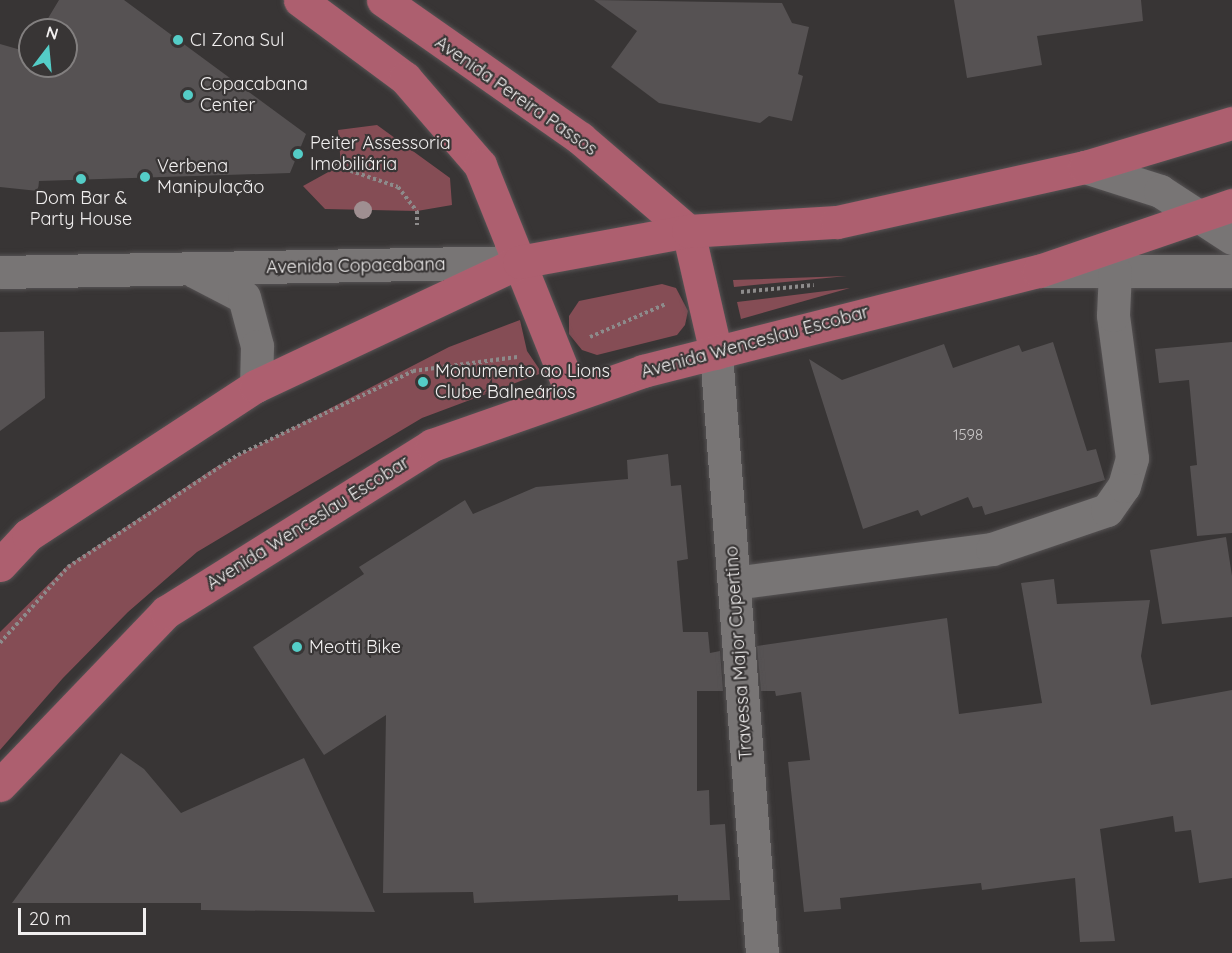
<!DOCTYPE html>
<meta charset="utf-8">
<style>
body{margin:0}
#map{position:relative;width:1232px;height:953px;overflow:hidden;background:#383535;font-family:Quicksand,sans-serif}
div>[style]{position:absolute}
.green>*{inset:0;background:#854d55}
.building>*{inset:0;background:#565253}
.path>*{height:4px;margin-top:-2px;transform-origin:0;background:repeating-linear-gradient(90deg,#8d8b8b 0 3px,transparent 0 6px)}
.roads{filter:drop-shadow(0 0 2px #565354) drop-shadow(0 0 2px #565354)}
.minor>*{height:33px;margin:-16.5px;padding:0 16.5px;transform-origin:16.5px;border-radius:16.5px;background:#787575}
.major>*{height:33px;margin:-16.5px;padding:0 16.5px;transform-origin:16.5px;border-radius:16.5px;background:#ad5f6f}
.trees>*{width:18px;height:18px;margin:-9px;border-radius:50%;background:#9f8f91}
.dots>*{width:16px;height:16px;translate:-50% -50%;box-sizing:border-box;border:3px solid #383535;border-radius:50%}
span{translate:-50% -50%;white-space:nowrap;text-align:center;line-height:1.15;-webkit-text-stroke:4.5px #383535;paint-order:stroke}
.number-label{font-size:15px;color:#cac8c8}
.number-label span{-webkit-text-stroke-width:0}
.poi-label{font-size:18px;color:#f1efef}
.left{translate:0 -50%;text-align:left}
.street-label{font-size:18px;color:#f1efef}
.north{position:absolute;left:18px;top:18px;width:60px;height:60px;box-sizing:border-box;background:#383535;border:2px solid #827f7f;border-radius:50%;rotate:16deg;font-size:16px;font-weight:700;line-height:24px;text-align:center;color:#f1efef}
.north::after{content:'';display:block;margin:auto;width:21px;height:27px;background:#54cdc7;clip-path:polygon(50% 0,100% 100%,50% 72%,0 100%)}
.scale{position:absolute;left:18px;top:908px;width:128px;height:27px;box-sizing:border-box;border:3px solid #f1efef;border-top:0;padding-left:8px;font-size:18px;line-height:21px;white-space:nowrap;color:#f1efef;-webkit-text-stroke:4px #383535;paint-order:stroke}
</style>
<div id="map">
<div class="green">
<div style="clip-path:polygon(377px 125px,450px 178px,452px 205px,417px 211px,325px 209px,303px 186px,341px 165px,338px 130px)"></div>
<div style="clip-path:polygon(847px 276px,734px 287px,733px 280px)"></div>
<div style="clip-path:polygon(662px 284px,676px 288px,688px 311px,685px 325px,677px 335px,597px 355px,582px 350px,569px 334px,569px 316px,579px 301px)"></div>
<div style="clip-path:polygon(850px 288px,741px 319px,737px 302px)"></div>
<div style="clip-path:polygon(520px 320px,527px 351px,542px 373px,422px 418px,197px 552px,128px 612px,63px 678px,0 750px,0 632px,67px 566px,216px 467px,449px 347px)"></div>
</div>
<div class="building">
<div style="clip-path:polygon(59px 0,124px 0,306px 134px,290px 173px,39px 181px,38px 191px,0 187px,0 44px,28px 52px,30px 48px,30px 66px,66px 66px,66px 30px,41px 30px)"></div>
<div style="clip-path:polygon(594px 0,782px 3px,792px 23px,809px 27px,798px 74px,803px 76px,792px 121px,769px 116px,760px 123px,659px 103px,611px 67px,637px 31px)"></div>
<div style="clip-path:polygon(954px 0,1141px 0,1143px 21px,1037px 36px,1042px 65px,967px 78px)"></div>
<div style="clip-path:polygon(44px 331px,45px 398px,0 431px,0 332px)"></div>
<div style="clip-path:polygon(1053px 342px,1087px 451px,1096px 449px,1105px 480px,985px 515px,982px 506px,973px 508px,968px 497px,921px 516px,918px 510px,863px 529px,809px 359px,842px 380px,944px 344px,953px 368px,1019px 345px,1022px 352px)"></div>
<div style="clip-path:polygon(1232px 342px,1232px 533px,1197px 536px,1190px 466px,1197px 465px,1189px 380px,1159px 383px,1155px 349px)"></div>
<div style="clip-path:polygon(668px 454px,671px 486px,681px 485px,688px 559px,677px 561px,683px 632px,708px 632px,710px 653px,720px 651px,723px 691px,697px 691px,697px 791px,709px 790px,710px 825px,725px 824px,730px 900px,678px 901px,678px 895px,474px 903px,473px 892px,383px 893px,386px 715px,324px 755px,253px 647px,364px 574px,359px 567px,465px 500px,473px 514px,536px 487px,628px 479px,627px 460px)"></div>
<div style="clip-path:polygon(1226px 537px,1232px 576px,1232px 617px,1162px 624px,1150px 550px)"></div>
<div style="clip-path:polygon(1054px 579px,1057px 604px,1150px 600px,1141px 656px,1151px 705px,1232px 690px,1232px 878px,1199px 883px,1191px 830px,1175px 832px,1173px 816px,1100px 829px,1115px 941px,1080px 942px,1075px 878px,982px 890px,981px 883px,840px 898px,841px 909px,804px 912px,788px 762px,810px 760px,801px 692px,776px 696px,775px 691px,761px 691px,757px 646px,947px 618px,959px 714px,1042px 703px,1021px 583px)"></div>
<div style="clip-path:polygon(121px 753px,144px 769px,181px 813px,304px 758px,375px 912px,201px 910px,201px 903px,12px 903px)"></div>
</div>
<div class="path">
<div style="left:322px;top:161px;width:80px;rotate:18.9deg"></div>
<div style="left:398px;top:187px;width:31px;rotate:52deg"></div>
<div style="left:417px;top:211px;width:14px;rotate:90deg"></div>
<div style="left:741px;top:292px;width:73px;rotate:-5.5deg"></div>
<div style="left:590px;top:337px;width:83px;rotate:-23.5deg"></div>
<div style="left:0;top:643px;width:102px;rotate:-48.2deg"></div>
<div style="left:68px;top:567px;width:204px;rotate:-33.4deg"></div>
<div style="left:238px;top:455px;width:194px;rotate:-25.6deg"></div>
<div style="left:413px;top:371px;width:105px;rotate:-7.7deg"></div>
</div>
<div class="roads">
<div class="minor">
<div style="left:1085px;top:167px;width:79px;rotate:17.7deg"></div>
<div style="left:1160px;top:191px;width:86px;rotate:33.1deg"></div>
<div style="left:194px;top:271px;width:56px;rotate:27.5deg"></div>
<div style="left:244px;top:297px;width:51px;rotate:75.1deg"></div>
<div style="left:257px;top:346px;width:40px;rotate:91.4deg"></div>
<div style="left:1044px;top:271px;width:188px"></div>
<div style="left:0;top:272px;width:519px;rotate:-1.1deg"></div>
<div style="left:716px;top:353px;width:602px;rotate:85.62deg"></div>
<div style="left:734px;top:583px;width:260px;rotate:-7.5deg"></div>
<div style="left:992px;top:549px;width:121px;rotate:-18.7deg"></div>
<div style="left:1107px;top:510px;width:29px;rotate:-55deg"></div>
<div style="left:1124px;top:486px;width:29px;rotate:-74deg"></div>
<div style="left:1132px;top:458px;width:144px;rotate:-97.6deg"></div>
<div style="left:1113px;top:315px;width:44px;rotate:-87.4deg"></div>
</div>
<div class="major">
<div style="left:300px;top:0;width:131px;rotate:36.6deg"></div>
<div style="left:405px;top:78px;width:115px;rotate:49.2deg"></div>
<div style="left:480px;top:165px;width:247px;rotate:68.1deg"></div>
<div style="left:383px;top:0;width:241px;rotate:35deg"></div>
<div style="left:580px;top:138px;width:143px;rotate:40.7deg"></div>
<div style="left:688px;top:231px;width:125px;rotate:77.1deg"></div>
<div style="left:0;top:565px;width:41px;rotate:-47deg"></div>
<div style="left:28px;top:535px;width:272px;rotate:-33.2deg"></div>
<div style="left:256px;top:386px;width:291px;rotate:-25.2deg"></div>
<div style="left:519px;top:262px;width:172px;rotate:-10.4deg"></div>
<div style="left:688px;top:231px;width:149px;rotate:-3.5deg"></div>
<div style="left:837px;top:222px;width:254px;rotate:-12.5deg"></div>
<div style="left:1085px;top:167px;width:153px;rotate:-16.7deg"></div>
<div style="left:0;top:785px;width:240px;rotate:-46.2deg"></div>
<div style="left:166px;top:612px;width:314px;rotate:-32.1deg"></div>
<div style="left:432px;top:445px;width:224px;rotate:-19.3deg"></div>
<div style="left:643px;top:371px;width:408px;rotate:-14.2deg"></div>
<div style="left:1039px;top:271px;width:204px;rotate:-18.9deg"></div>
</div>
</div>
<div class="trees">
<div style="left:363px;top:210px"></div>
</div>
<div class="dots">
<div style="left:178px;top:40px;background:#54cdc7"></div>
<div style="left:188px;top:95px;background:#54cdc7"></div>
<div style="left:298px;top:154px;background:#54cdc7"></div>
<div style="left:145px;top:177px;background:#54cdc7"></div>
<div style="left:81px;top:179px;background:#54cdc7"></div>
<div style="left:423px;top:382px;background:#54cdc7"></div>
<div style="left:297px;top:647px;background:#54cdc7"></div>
</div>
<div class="number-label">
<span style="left:968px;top:435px">1598</span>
</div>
<div class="poi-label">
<span class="left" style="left:190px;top:40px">CI Zona Sul</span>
<span class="left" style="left:200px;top:95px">Copacabana<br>Center</span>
<span class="left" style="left:310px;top:154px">Peiter Assessoria<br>Imobiliária</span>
<span class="left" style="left:157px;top:177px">Verbena<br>Manipulação</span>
<span style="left:81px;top:209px">Dom Bar &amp;<br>Party House</span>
<span class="left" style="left:435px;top:382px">Monumento ao Lions<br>Clube Balneários</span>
<span class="left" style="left:309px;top:647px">Meotti Bike</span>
</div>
<div class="street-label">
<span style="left:516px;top:96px;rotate:35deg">Avenida Pereira Passos</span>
<span style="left:356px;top:266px;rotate:-1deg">Avenida Copacabana</span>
<span style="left:755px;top:342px;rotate:-15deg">Avenida Wenceslau Escobar</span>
<span style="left:308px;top:523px;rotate:-32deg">Avenida Wenceslau Escobar</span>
<span style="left:739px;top:653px;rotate:-94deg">Travessa Major Cupertino</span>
</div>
<div class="north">N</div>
<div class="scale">20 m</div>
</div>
